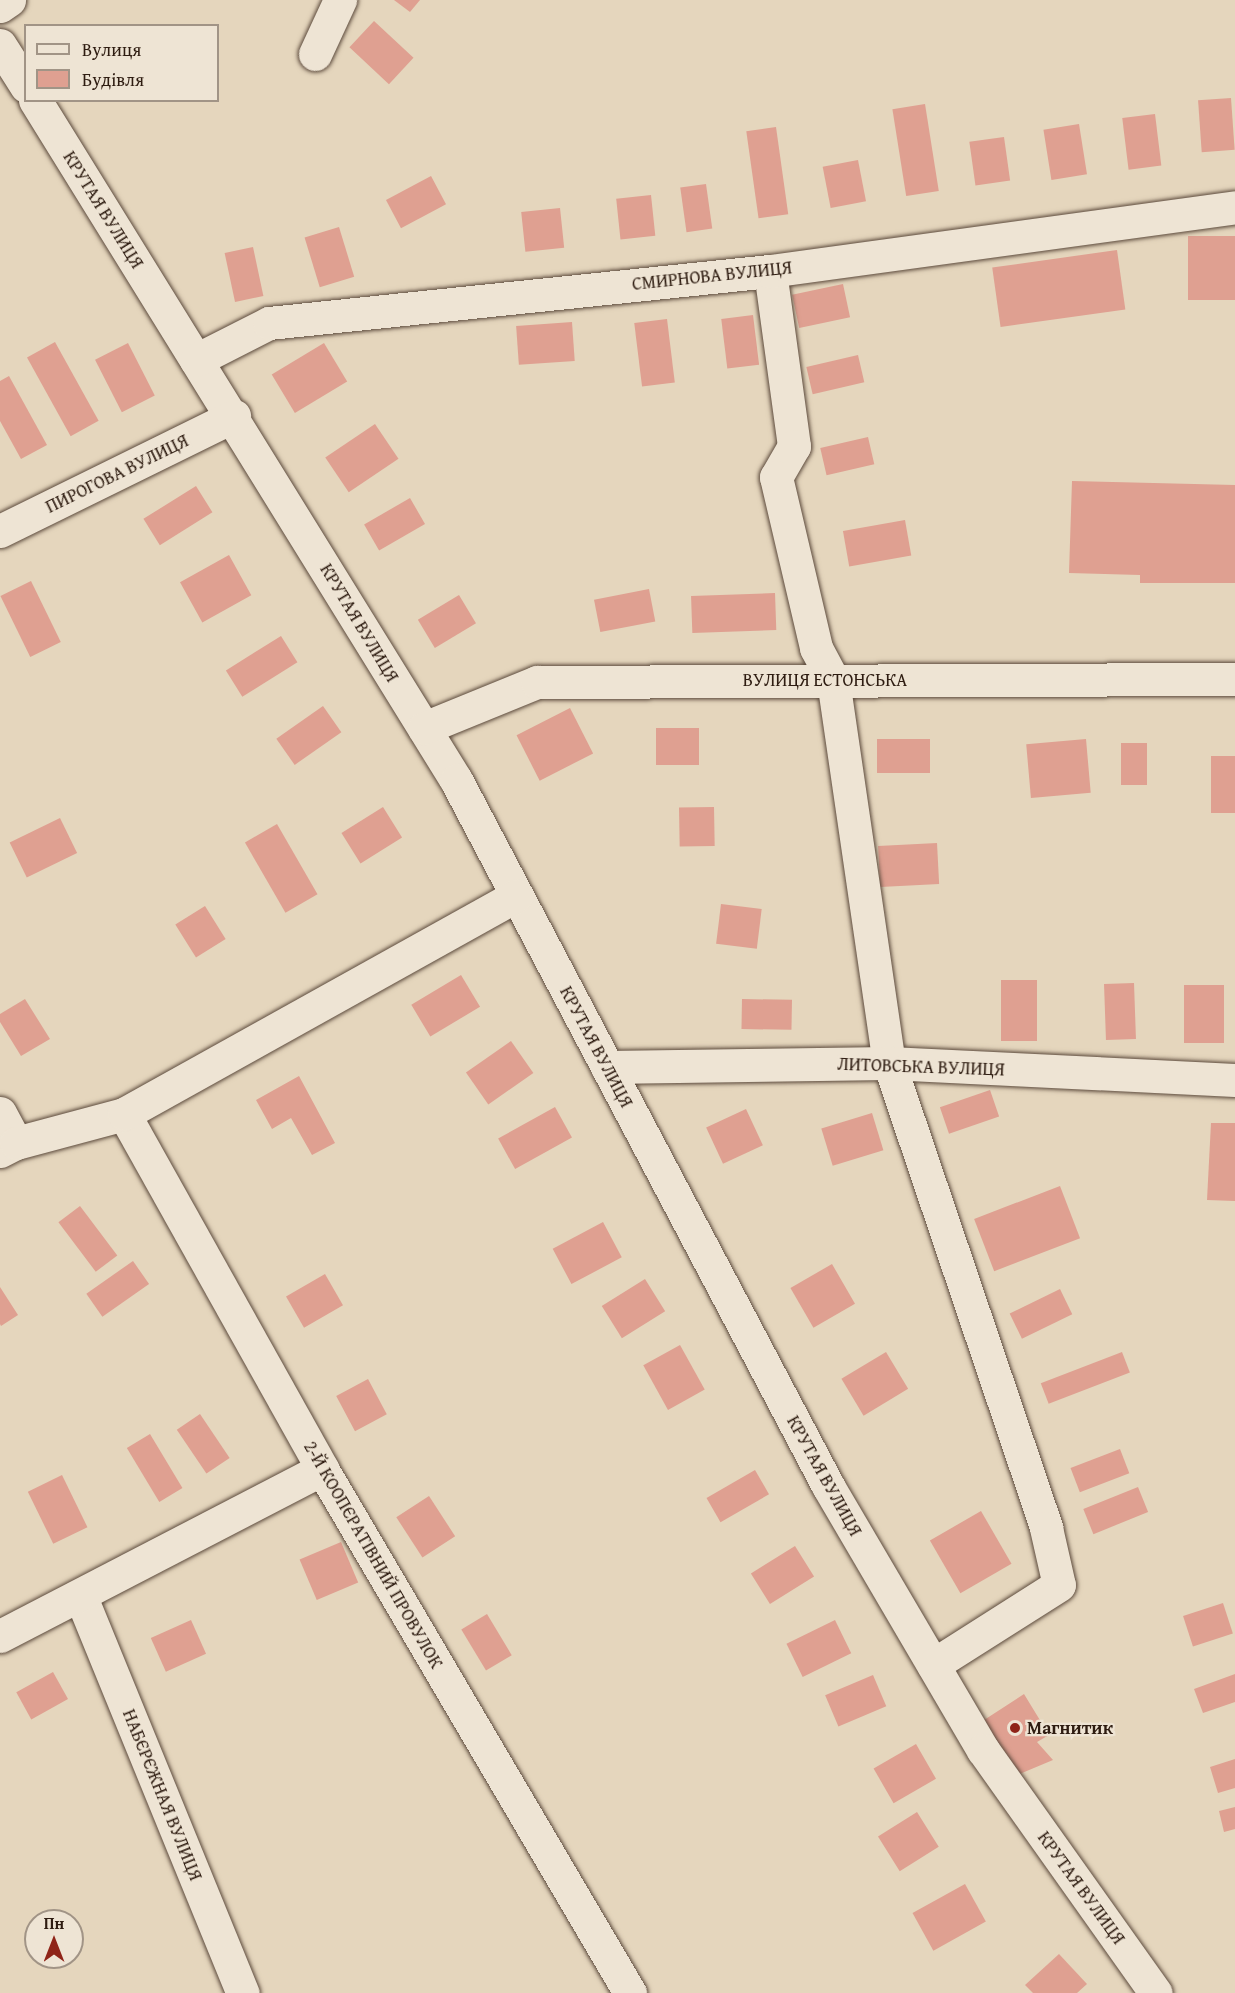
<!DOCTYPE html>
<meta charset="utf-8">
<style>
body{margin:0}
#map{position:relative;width:1235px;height:1993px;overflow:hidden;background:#e5d6bd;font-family:"Gentium Book Plus",serif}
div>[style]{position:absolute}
.building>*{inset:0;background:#dfa091;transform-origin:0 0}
.roads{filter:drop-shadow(0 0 2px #5c4a3c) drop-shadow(0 0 2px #5c4a3c)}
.minor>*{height:33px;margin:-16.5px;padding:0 16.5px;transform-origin:16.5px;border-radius:16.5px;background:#eee4d4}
.dots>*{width:16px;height:16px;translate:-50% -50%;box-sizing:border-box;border:3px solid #eee4d4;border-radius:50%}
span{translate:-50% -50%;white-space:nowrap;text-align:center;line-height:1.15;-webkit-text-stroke:4.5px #eee4d4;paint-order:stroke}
.street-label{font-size:18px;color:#2e1c11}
.poi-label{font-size:18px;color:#2e1c11;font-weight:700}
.left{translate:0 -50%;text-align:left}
.legend{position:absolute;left:24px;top:24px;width:195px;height:78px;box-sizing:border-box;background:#eee4d4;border:2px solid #a19486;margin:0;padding:8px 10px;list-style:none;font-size:18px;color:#2e1c11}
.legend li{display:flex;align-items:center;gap:12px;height:30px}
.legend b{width:30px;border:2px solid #a19486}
.north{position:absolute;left:24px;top:1909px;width:60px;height:60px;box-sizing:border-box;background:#eee4d4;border:2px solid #a19486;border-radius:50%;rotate:0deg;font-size:16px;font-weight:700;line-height:24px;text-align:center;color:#2e1c11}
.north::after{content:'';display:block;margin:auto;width:21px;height:27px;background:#8f2418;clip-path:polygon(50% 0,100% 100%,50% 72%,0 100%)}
</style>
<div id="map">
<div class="building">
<div style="clip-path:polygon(394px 0,420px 0,410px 12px)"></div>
<div style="left:374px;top:21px;width:54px;height:36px;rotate:43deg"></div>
<div style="left:1231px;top:98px;width:52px;height:33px;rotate:86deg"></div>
<div style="left:925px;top:104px;width:88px;height:33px;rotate:81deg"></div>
<div style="left:1155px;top:114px;width:52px;height:33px;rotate:83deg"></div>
<div style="left:1079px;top:124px;width:51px;height:36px;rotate:81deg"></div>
<div style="left:776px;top:127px;width:88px;height:30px;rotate:82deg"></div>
<div style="left:1004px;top:137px;width:44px;height:35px;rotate:82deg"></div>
<div style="left:858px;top:160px;width:42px;height:36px;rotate:79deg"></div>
<div style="left:431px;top:176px;width:32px;height:51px;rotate:62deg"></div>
<div style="left:706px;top:184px;width:45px;height:26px;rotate:82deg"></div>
<div style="left:651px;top:195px;width:41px;height:35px;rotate:84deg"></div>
<div style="left:560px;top:208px;width:40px;height:39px;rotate:84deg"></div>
<div style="left:339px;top:227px;width:52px;height:36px;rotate:73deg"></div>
<div style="left:1235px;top:236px;width:64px;height:47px;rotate:90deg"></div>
<div style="left:253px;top:247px;width:50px;height:29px;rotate:78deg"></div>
<div style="left:1117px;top:250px;width:60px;height:126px;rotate:82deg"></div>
<div style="left:843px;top:284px;width:34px;height:52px;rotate:78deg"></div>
<div style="left:753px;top:315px;width:50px;height:32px;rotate:83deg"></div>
<div style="left:667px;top:319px;width:64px;height:33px;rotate:83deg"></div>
<div style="left:572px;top:322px;width:39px;height:56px;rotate:86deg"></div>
<div style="left:55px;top:342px;width:90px;height:32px;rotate:61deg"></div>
<div style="left:128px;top:343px;width:59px;height:37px;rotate:63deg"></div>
<div style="left:324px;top:343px;width:45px;height:61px;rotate:59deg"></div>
<div style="left:858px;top:355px;width:28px;height:53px;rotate:77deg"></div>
<div style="clip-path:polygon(9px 376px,47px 445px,21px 459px,0 421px,0 381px)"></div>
<div style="left:375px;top:424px;width:42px;height:60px;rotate:56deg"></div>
<div style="left:868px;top:437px;width:28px;height:49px;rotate:77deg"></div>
<div style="clip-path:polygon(1072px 481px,1235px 485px,1235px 583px,1140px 583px,1140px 575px,1069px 573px)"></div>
<div style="left:196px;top:486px;width:31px;height:62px;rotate:58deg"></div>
<div style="left:410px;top:498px;width:30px;height:53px;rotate:60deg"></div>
<div style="left:905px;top:520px;width:36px;height:63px;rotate:80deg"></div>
<div style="left:229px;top:555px;width:46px;height:56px;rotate:61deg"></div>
<div style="left:31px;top:581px;width:68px;height:34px;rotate:64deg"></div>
<div style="left:649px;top:589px;width:33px;height:56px;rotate:79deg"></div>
<div style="left:775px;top:593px;width:37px;height:84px;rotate:88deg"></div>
<div style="left:459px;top:595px;width:33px;height:48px;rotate:59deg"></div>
<div style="left:281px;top:636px;width:31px;height:65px;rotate:58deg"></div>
<div style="left:323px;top:706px;width:32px;height:57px;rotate:55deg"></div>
<div style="left:570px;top:708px;width:51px;height:60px;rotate:63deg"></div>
<div style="left:656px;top:728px;width:43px;height:37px"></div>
<div style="left:877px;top:739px;width:53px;height:34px"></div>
<div style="left:1086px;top:739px;width:54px;height:60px;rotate:85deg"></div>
<div style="left:1121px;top:743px;width:26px;height:42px"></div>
<div style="left:1211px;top:756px;width:24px;height:57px"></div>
<div style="left:383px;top:807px;width:36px;height:49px;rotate:58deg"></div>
<div style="left:714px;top:807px;width:39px;height:35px;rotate:89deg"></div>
<div style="left:60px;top:818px;width:39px;height:56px;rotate:64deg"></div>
<div style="left:277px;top:824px;width:81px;height:37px;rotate:60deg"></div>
<div style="left:937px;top:843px;width:41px;height:59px;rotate:87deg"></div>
<div style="left:721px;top:904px;width:41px;height:40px;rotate:7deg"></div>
<div style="left:205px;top:906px;width:39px;height:35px;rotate:58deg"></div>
<div style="left:461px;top:975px;width:37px;height:58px;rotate:59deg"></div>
<div style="left:1037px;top:980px;width:61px;height:36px;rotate:90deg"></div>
<div style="left:1134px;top:983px;width:56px;height:30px;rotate:88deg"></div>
<div style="left:1184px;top:985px;width:40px;height:58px"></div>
<div style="clip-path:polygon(25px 999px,50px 1039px,21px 1056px,0 1022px,0 1014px)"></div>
<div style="left:742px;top:999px;width:50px;height:30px;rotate:1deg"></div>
<div style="left:511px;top:1041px;width:39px;height:55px;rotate:55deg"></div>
<div style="clip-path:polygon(299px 1076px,335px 1143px,312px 1155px,291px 1118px,272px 1129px,256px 1100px)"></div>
<div style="left:990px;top:1090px;width:28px;height:53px;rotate:71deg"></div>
<div style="left:555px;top:1107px;width:35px;height:65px;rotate:61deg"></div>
<div style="left:746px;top:1109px;width:40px;height:44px;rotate:65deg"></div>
<div style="left:872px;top:1113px;width:39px;height:53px;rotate:73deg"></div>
<div style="clip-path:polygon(1211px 1123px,1235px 1123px,1235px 1201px,1207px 1200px)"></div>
<div style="left:1060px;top:1186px;width:56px;height:92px;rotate:69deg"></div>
<div style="left:80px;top:1206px;width:62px;height:27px;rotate:53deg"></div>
<div style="left:603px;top:1222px;width:40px;height:57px;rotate:62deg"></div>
<div style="left:133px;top:1261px;width:28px;height:57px;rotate:55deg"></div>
<div style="left:832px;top:1264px;width:46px;height:48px;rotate:60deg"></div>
<div style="left:325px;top:1274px;width:36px;height:45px;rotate:60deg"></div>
<div style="left:645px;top:1279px;width:38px;height:51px;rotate:58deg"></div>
<div style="clip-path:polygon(0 1287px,18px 1315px,1px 1326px,0 1324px)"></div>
<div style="left:1060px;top:1289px;width:28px;height:56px;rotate:64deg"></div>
<div style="left:680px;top:1345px;width:51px;height:42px;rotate:61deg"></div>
<div style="left:886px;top:1352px;width:43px;height:52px;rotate:59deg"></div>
<div style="left:1122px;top:1352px;width:22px;height:87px;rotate:69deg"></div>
<div style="left:368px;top:1379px;width:40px;height:36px;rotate:62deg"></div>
<div style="left:200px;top:1414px;width:53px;height:28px;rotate:56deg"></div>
<div style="left:150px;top:1434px;width:63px;height:27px;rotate:59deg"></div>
<div style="left:1120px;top:1449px;width:26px;height:53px;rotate:69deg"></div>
<div style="left:755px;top:1470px;width:28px;height:56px;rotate:60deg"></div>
<div style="left:62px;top:1475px;width:58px;height:38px;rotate:64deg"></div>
<div style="left:1138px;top:1487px;width:27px;height:59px;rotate:68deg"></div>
<div style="left:429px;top:1496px;width:48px;height:39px;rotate:57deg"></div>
<div style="left:981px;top:1511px;width:61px;height:59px;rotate:60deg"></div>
<div style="left:341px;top:1542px;width:44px;height:45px;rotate:67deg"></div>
<div style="left:795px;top:1546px;width:36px;height:52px;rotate:58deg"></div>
<div style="left:1223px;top:1603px;width:32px;height:42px;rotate:72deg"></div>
<div style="left:487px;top:1614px;width:48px;height:30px;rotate:59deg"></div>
<div style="left:191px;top:1620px;width:37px;height:44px;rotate:66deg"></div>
<div style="left:835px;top:1620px;width:37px;height:54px;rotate:64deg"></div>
<div style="left:53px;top:1672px;width:31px;height:42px;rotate:61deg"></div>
<div style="clip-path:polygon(1235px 1674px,1235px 1702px,1203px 1713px,1194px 1689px)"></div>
<div style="left:873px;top:1675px;width:34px;height:52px;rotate:67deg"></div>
<div style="clip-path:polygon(1024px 1694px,1049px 1735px,1037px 1742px,1053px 1760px,1015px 1776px,981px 1722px)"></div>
<div style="left:916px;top:1744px;width:40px;height:49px;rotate:60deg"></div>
<div style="clip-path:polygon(1235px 1759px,1235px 1788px,1218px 1793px,1210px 1767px)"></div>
<div style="clip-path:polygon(1235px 1807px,1235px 1829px,1224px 1832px,1219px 1811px)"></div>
<div style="left:917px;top:1812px;width:41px;height:46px;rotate:58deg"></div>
<div style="left:965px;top:1884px;width:43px;height:60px;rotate:61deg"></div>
<div style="clip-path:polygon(1059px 1954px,1087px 1984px,1077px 1993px,1033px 1993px,1025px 1985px)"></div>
</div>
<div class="roads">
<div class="minor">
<div style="left:0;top:6px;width:11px;rotate:-34deg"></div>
<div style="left:0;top:45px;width:49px;rotate:57.6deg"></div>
<div style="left:315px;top:54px;width:60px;rotate:-65.2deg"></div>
<div style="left:35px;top:100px;width:800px;rotate:58.24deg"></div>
<div style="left:456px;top:780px;width:798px;rotate:62.21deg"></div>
<div style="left:828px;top:1486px;width:306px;rotate:59.6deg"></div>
<div style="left:983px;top:1750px;width:298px;rotate:54.6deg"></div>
<div style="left:770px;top:271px;width:177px;rotate:82.2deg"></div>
<div style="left:794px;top:446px;width:36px;rotate:120deg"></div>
<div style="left:776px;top:477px;width:176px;rotate:76.8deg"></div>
<div style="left:816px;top:648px;width:36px;rotate:62deg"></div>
<div style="left:833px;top:680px;width:387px;rotate:81.7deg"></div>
<div style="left:889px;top:1063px;width:491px;rotate:71.3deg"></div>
<div style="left:1046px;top:1528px;width:58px;rotate:77.2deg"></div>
<div style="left:1059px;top:1585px;width:149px;rotate:147.6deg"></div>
<div style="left:196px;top:360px;width:82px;rotate:-26.9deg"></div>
<div style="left:269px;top:323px;width:504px;rotate:-5.93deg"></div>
<div style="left:770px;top:271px;width:469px;rotate:-7.8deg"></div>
<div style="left:0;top:531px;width:261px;rotate:-26.2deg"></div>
<div style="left:424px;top:728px;width:122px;rotate:-22.2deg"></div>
<div style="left:537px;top:682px;width:698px;rotate:-0.25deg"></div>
<div style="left:607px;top:1067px;width:282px;rotate:-0.8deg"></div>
<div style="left:889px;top:1063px;width:346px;rotate:2.8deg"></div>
<div style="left:0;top:1113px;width:34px;rotate:62deg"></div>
<div style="left:124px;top:1114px;width:406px;rotate:60.8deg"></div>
<div style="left:322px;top:1469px;width:608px;rotate:59.55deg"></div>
<div style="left:0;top:1151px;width:18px;rotate:-27deg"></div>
<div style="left:16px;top:1143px;width:112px;rotate:-15deg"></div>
<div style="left:124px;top:1114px;width:449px;rotate:-29.1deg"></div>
<div style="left:81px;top:1597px;width:428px;rotate:67.8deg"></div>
<div style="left:0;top:1636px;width:363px;rotate:-27.4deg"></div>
</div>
</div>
<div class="dots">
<div style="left:1015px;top:1728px;background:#8f2418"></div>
</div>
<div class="street-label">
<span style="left:103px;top:210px;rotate:58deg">КРУТАЯ ВУЛИЦЯ</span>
<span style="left:712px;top:276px;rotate:-6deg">СМИРНОВА ВУЛИЦЯ</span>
<span style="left:117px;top:474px;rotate:-26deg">ПИРОГОВА ВУЛИЦЯ</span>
<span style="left:359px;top:623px;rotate:59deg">КРУТАЯ ВУЛИЦЯ</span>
<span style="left:825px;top:680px">ВУЛИЦЯ ЕСТОНСЬКА</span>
<span style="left:596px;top:1047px;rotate:62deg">КРУТАЯ ВУЛИЦЯ</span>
<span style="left:921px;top:1067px;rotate:2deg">ЛИТОВСЬКА ВУЛИЦЯ</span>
<span style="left:824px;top:1476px;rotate:61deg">КРУТАЯ ВУЛИЦЯ</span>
<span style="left:373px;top:1555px;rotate:60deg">2-Й КООПЄРАТІВНИЙ ПРОВУЛОК</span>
<span style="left:162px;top:1795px;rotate:68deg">НАБЄРЄЖНАЯ ВУЛИЦЯ</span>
<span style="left:1081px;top:1888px;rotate:54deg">КРУТАЯ ВУЛИЦЯ</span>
</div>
<div class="poi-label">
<span class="left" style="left:1027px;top:1728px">Магнитик</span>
</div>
<ul class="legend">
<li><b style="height:8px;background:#eee4d4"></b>Вулиця</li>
<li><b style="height:16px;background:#dfa091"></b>Будівля</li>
</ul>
<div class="north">Пн</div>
</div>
